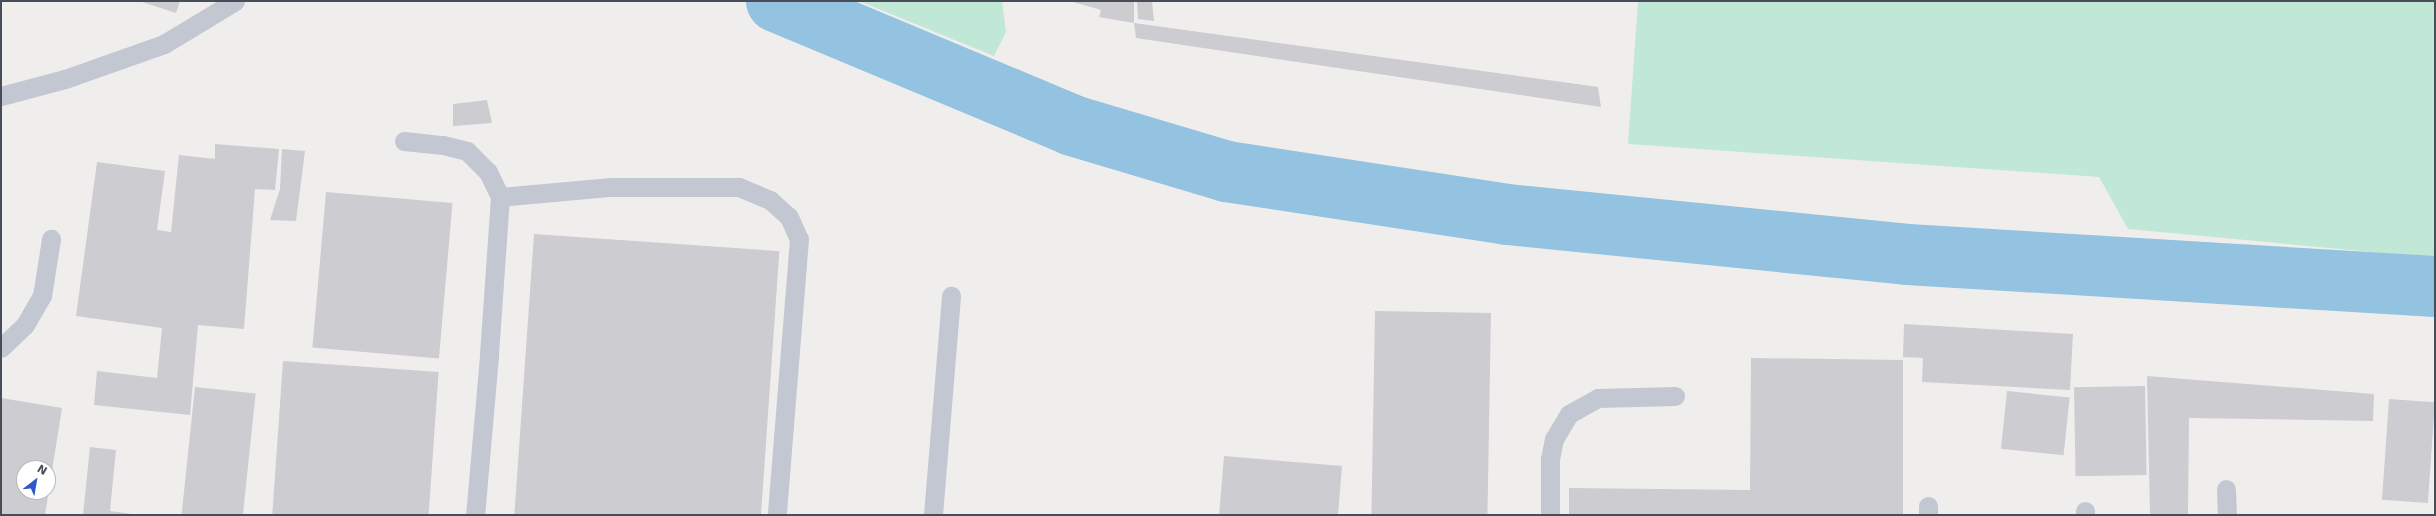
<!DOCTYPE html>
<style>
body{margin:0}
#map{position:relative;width:2436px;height:516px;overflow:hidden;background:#f0eeed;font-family:"DejaVu Sans",sans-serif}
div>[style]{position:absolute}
.green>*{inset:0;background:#c1e8d7}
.river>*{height:61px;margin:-30.5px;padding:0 30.5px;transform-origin:30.5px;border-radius:30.5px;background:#93c3e0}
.building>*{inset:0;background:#ccccd1;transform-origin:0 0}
.service>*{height:19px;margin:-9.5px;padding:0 9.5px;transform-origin:9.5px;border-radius:9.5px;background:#c2c7d1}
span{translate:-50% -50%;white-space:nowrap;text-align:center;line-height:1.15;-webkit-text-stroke:4px #fff;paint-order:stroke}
.frame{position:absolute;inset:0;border:2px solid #484e58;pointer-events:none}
.north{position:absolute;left:16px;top:460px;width:40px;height:40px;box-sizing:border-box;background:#fff;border:1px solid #b6b8bc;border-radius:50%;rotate:31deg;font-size:11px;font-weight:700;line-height:16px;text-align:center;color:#484e58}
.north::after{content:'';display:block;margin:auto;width:14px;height:18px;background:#2f59c8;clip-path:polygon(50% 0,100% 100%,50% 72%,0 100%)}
</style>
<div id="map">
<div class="green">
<div style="clip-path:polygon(859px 1px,1002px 1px,1006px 32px,994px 56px)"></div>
<div style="clip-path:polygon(1638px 1px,2435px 1px,2435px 258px,2128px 229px,2099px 177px,1628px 144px)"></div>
</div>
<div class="river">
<div style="left:776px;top:1px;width:321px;rotate:22.7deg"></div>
<div style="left:1072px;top:125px;width:161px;rotate:16.6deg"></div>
<div style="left:1226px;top:171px;width:284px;rotate:8.7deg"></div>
<div style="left:1507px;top:214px;width:402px;rotate:5.7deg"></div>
<div style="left:1907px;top:254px;width:529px;rotate:3.47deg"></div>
</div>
<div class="building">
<div style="clip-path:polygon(139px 1px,180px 1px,176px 13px)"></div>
<div style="clip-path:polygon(1070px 1px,1134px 1px,1134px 23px,1598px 87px,1601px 107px,1136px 38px,1134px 23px,1099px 17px,1101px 10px)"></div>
<div style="clip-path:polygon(1137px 1px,1152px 1px,1154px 21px,1138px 19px)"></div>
<div style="clip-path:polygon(487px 100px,492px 123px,453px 126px,453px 104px)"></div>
<div style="clip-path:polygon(215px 144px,279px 149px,275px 190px,255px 189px,244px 329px,198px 325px,190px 415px,94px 405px,97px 371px,157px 378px,162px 328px,76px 316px,97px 162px,165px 171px,157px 230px,171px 232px,179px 155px,215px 159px)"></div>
<div style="clip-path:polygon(282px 149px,305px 151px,296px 221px,270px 220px,280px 189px)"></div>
<div style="left:326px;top:192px;width:127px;height:156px;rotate:5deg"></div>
<div style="left:534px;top:234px;width:246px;height:282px;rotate:4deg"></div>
<div style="left:1375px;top:311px;width:116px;height:204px;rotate:1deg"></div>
<div style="clip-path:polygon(1904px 324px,2073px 334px,2070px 390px,1922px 382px,1923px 358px,1903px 357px)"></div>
<div style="clip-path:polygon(1751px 358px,1903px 360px,1903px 515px,1569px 515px,1569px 488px,1750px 490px)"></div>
<div style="left:283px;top:361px;width:156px;height:154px;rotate:4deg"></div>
<div style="clip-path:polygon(2147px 376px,2374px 394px,2373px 421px,2189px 418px,2188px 515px,2150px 515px)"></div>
<div style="left:2145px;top:386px;width:89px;height:71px;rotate:89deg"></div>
<div style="left:195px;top:387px;width:61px;height:128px;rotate:6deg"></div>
<div style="left:2007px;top:391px;width:63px;height:58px;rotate:6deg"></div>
<div style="clip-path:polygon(evenodd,1px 398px,62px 408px,45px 515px,1px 515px,1px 398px,24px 468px,48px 468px,48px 492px,24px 492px,24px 468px)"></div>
<div style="left:2389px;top:399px;width:46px;height:101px;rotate:4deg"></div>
<div style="clip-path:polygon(90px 447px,116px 450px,110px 511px,139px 515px,83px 515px)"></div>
<div style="clip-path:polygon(1224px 456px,1342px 466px,1338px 515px,1219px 515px)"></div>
</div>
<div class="service">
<div style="left:1px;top:96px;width:66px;rotate:-14.9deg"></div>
<div style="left:65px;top:79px;width:105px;rotate:-19.5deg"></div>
<div style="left:164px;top:44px;width:83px;rotate:-31.2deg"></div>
<div style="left:404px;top:141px;width:39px;rotate:6deg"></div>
<div style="left:443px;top:145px;width:25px;rotate:14deg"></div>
<div style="left:467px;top:151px;width:30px;rotate:45deg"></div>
<div style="left:488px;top:172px;width:28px;rotate:64deg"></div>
<div style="left:500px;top:197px;width:159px;rotate:94deg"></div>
<div style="left:489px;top:356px;width:160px;rotate:95deg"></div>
<div style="left:500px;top:197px;width:109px;rotate:-5.2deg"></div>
<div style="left:609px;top:187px;width:130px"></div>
<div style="left:739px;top:187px;width:34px;rotate:23deg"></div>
<div style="left:770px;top:200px;width:25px;rotate:42deg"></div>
<div style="left:789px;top:217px;width:24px;rotate:66deg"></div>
<div style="left:799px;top:239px;width:277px;rotate:94.6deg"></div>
<div style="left:1px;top:348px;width:33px;rotate:-44deg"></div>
<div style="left:25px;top:325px;width:34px;rotate:-60deg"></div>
<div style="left:42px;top:296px;width:58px;rotate:-81deg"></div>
<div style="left:2226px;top:489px;width:26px;rotate:88deg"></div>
<div style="left:933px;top:515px;width:220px;rotate:-85.3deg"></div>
<div style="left:1550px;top:515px;width:56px;rotate:-90deg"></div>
<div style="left:1550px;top:459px;width:20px;rotate:-79deg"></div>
<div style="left:1554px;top:439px;width:29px;rotate:-59deg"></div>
<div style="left:1569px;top:414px;width:33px;rotate:-29deg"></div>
<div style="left:1598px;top:398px;width:77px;rotate:-1.5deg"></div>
<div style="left:1928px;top:515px;width:9px;rotate:-90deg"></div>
<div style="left:2085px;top:515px;width:4px;rotate:-90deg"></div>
</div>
<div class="frame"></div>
<div class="north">N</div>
</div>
